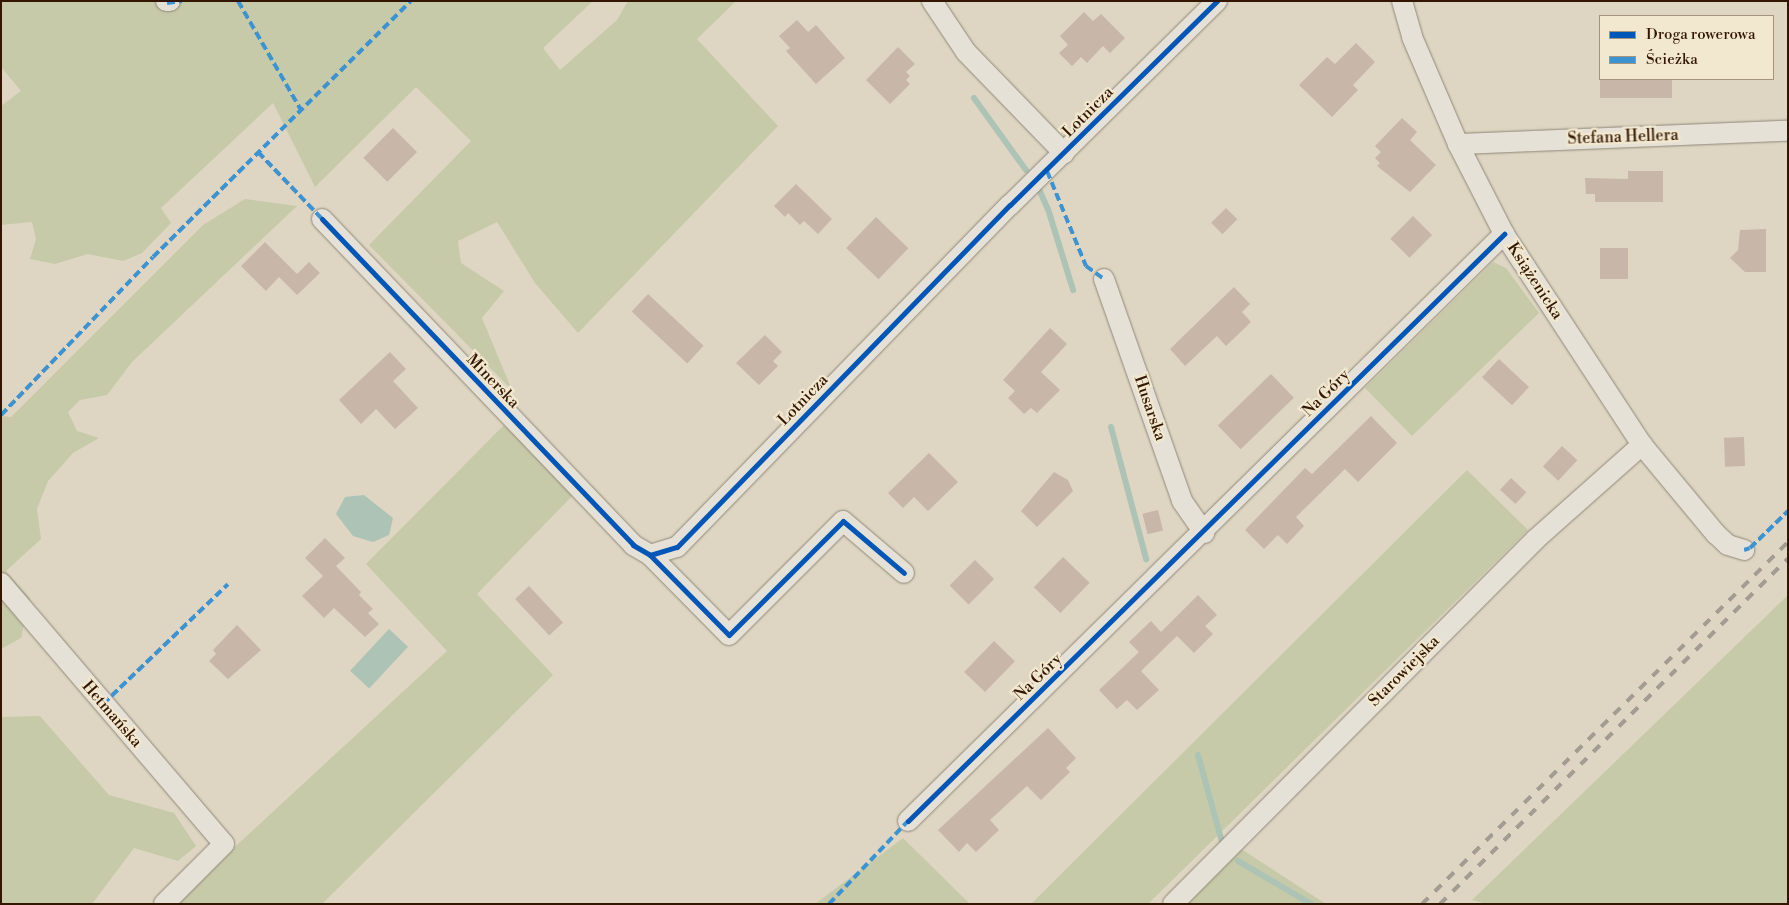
<!DOCTYPE html>
<meta charset="utf-8">
<style>
body{margin:0}
#map{position:relative;width:1789px;height:905px;overflow:hidden;background:#ded6c2;font-family:"Libre Bodoni",serif}
div>[style]{position:absolute}
.green>*{inset:0;background:#c6caa8}
.water>*{inset:0;background:#adc3b5;transform-origin:0 0}
.stream>*{height:6px;margin:-3px;padding:0 3px;transform-origin:3px;border-radius:3px;background:#adc3b5}
.building>*{inset:0;background:#c8b6a8;transform-origin:0 0}
.roads{filter:drop-shadow(0 0 1px #90877a) drop-shadow(0 0 1px #90877a)}
.minor>*{height:20px;margin:-10px;padding:0 10px;transform-origin:10px;border-radius:10px;background:#e6e1d6}
.rail>*{height:4px;margin-top:-2px;transform-origin:0;background:repeating-linear-gradient(90deg,#a29c92 0 9px,transparent 0 18px)}
.quiet>*{height:4px;margin-top:-2px;transform-origin:0;background:repeating-linear-gradient(90deg,#3d93d1 0 8px,transparent 0 12px)}
.cycleway>*{height:5px;margin:-2.5px;padding:0 2.5px;transform-origin:2.5px;border-radius:2.5px;background:#0057b8}
span{translate:-50% -50%;white-space:nowrap;text-align:center;line-height:1.15;-webkit-text-stroke:4.5px #f2e8cf;paint-order:stroke}
.street-label{font-size:16px;color:#321602}
.frame{position:absolute;inset:0;border:2px solid #321602;pointer-events:none}
.legend{position:absolute;left:1599px;top:15px;width:175px;height:65px;box-sizing:border-box;background:#f2e8cf;border:1px solid #a5947d;margin:0;padding:6px 9px;list-style:none;font-size:15px;color:#321602}
.legend li{display:flex;align-items:center;gap:10px;height:25px}
.legend b{width:25px;border:1px solid #a5947d}
</style>
<div id="map">
<div class="green">
<div style="clip-path:polygon(1px 1px,593px 1px,543px 48px,560px 70px,617px 20px,628px 1px,736px 1px,697px 39px,778px 126px,578px 333px,535px 283px,497px 222px,458px 241px,461px 263px,504px 291px,482px 318px,512px 390px,369px 245px,471px 141px,416px 87px,315px 187px,273px 103px,161px 208px,171px 223px,142px 253px,123px 261px,88px 254px,55px 264px,30px 259px,36px 239px,32px 222px,1px 225px,1px 106px,21px 91px,1px 67px)"></div>
<div style="clip-path:polygon(245px 199px,297px 206px,132px 362px,107px 395px,80px 400px,68px 412px,77px 431px,99px 438px,73px 453px,48px 481px,37px 509px,41px 539px,6px 571px,30px 598px,21px 638px,1px 649px,1px 416px,11px 417px,203px 225px)"></div>
<div style="clip-path:polygon(1493px 262px,1506px 268px,1539px 313px,1412px 436px,1365px 388px)"></div>
<div style="clip-path:polygon(504px 425px,575px 493px,477px 594px,553px 675px,322px 904px,177px 904px,239px 843px,447px 651px,366px 564px)"></div>
<div style="clip-path:polygon(1467px 470px,1528px 530px,1148px 904px,1031px 904px)"></div>
<div style="clip-path:polygon(1788px 595px,1788px 904px,1487px 904px,1472px 900px)"></div>
<div style="clip-path:polygon(40px 716px,109px 795px,174px 813px,196px 846px,178px 861px,134px 848px,92px 904px,1px 904px,1px 717px)"></div>
<div style="clip-path:polygon(903px 838px,970px 904px,815px 904px)"></div>
<div style="clip-path:polygon(1241px 849px,1326px 904px,1187px 904px)"></div>
</div>
<div class="water">
<div style="clip-path:polygon(364px 495px,393px 518px,389px 535px,373px 542px,353px 536px,336px 514px,345px 497px)"></div>
<div style="left:389px;top:629px;width:26px;height:57px;rotate:43deg"></div>
</div>
<div class="stream">
<div style="left:974px;top:98px;width:89px;rotate:54.2deg"></div>
<div style="left:1038px;top:187px;width:24px;rotate:66deg"></div>
<div style="left:1048px;top:209px;width:85px;rotate:72.8deg"></div>
<div style="left:1111px;top:427px;width:137px;rotate:75.1deg"></div>
<div style="left:1198px;top:755px;width:90px;rotate:74.6deg"></div>
<div style="left:1238px;top:861px;width:85px;rotate:30.5deg"></div>
</div>
<div class="building">
<div style="clip-path:polygon(1084px 12px,1093px 21px,1101px 14px,1125px 38px,1110px 53px,1103px 46px,1087px 63px,1081px 57px,1072px 66px,1059px 53px,1068px 45px,1060px 36px)"></div>
<div style="clip-path:polygon(797px 20px,808px 32px,816px 25px,845px 58px,816px 84px,786px 51px,790px 48px,779px 36px)"></div>
<div style="clip-path:polygon(1356px 43px,1375px 62px,1353px 85px,1358px 90px,1332px 117px,1299px 85px,1327px 57px,1335px 64px)"></div>
<div style="clip-path:polygon(898px 47px,915px 64px,906px 72px,910px 76px,906px 80px,910px 84px,890px 104px,866px 80px)"></div>
<div style="left:1600px;top:79px;width:72px;height:19px"></div>
<div style="clip-path:polygon(1402px 118px,1417px 132px,1410px 140px,1436px 165px,1410px 192px,1377px 166px,1380px 163px,1375px 158px,1381px 152px,1375px 146px)"></div>
<div style="left:393px;top:128px;width:34px;height:42px;rotate:45deg"></div>
<div style="clip-path:polygon(1628px 171px,1663px 171px,1663px 202px,1595px 202px,1595px 194px,1586px 194px,1585px 178px,1628px 179px)"></div>
<div style="clip-path:polygon(796px 184px,832px 219px,818px 234px,804px 221px,800px 225px,788px 213px,785px 217px,774px 206px)"></div>
<div style="left:1226px;top:208px;width:16px;height:21px;rotate:45deg"></div>
<div style="left:1413px;top:216px;width:27px;height:32px;rotate:45deg"></div>
<div style="left:876px;top:217px;width:45px;height:43px;rotate:44deg"></div>
<div style="clip-path:polygon(1766px 229px,1766px 272px,1745px 272px,1730px 258px,1738px 250px,1740px 230px)"></div>
<div style="clip-path:polygon(265px 242px,297px 274px,309px 262px,320px 273px,297px 295px,279px 277px,266px 291px,241px 266px)"></div>
<div style="left:1600px;top:248px;width:28px;height:31px"></div>
<div style="clip-path:polygon(1234px 287px,1250px 304px,1242px 312px,1251px 322px,1226px 346px,1217px 336px,1185px 366px,1170px 349px)"></div>
<div style="left:648px;top:294px;width:76px;height:24px;rotate:43deg"></div>
<div style="clip-path:polygon(1050px 328px,1067px 344px,1041px 372px,1060px 390px,1037px 413px,1031px 408px,1024px 414px,1008px 398px,1015px 391px,1003px 380px)"></div>
<div style="clip-path:polygon(765px 335px,782px 352px,773px 361px,778px 366px,759px 385px,736px 363px)"></div>
<div style="clip-path:polygon(390px 352px,406px 369px,393px 381px,418px 408px,395px 429px,376px 409px,361px 424px,339px 400px)"></div>
<div style="left:1499px;top:359px;width:41px;height:25px;rotate:43deg"></div>
<div style="left:1271px;top:374px;width:33px;height:74px;rotate:46deg"></div>
<div style="clip-path:polygon(1371px 416px,1397px 443px,1358px 482px,1345px 469px,1296px 517px,1304px 526px,1287px 544px,1278px 535px,1264px 549px,1245px 530px,1305px 468px,1312px 474px)"></div>
<div style="left:1744px;top:437px;width:29px;height:20px;rotate:88deg"></div>
<div style="left:1562px;top:446px;width:21px;height:28px;rotate:43deg"></div>
<div style="clip-path:polygon(929px 453px,958px 482px,928px 511px,914px 497px,903px 508px,888px 493px)"></div>
<div style="clip-path:polygon(1054px 472px,1068px 480px,1073px 491px,1037px 527px,1021px 511px)"></div>
<div style="left:1511px;top:478px;width:21px;height:16px;rotate:43deg"></div>
<div style="left:1158px;top:510px;width:21px;height:16px;rotate:76deg"></div>
<div style="clip-path:polygon(325px 538px,345px 558px,336px 566px,361px 592px,359px 595px,373px 609px,368px 613px,379px 624px,365px 637px,334px 608px,324px 618px,302px 596px,323px 576px,305px 558px)"></div>
<div style="left:1063px;top:557px;width:37px;height:42px;rotate:44deg"></div>
<div style="left:975px;top:560px;width:27px;height:36px;rotate:45deg"></div>
<div style="left:529px;top:586px;width:50px;height:19px;rotate:47deg"></div>
<div style="clip-path:polygon(1198px 595px,1217px 615px,1205px 626px,1213px 634px,1194px 653px,1177px 636px,1141px 671px,1159px 690px,1137px 710px,1127px 700px,1117px 709px,1099px 690px,1139px 652px,1129px 642px,1151px 621px,1161px 632px)"></div>
<div style="clip-path:polygon(237px 625px,261px 650px,228px 679px,209px 661px,216px 654px,213px 650px)"></div>
<div style="left:994px;top:641px;width:29px;height:43px;rotate:44deg"></div>
<div style="clip-path:polygon(1048px 728px,1076px 758px,1066px 768px,1070px 772px,1041px 800px,1027px 786px,990px 820px,999px 830px,976px 852px,967px 843px,959px 852px,938px 830px)"></div>
</div>
<div class="roads">
<div class="minor">
<div style="left:166px;top:1px;width:4px"></div>
<div style="left:932px;top:1px;width:61px;rotate:56.3deg"></div>
<div style="left:966px;top:52px;width:141px;rotate:45.9deg"></div>
<div style="left:1402px;top:1px;width:37px;rotate:74deg"></div>
<div style="left:1412px;top:37px;width:116px;rotate:66.7deg"></div>
<div style="left:1458px;top:144px;width:101px;rotate:62.9deg"></div>
<div style="left:1504px;top:234px;width:252px;rotate:56.8deg"></div>
<div style="left:1642px;top:445px;width:116px;rotate:50.3deg"></div>
<div style="left:1716px;top:534px;width:16px;rotate:43deg"></div>
<div style="left:1728px;top:545px;width:17px;rotate:17deg"></div>
<div style="left:1458px;top:144px;width:330px;rotate:-2.3deg"></div>
<div style="left:322px;top:219px;width:451px;rotate:46.3deg"></div>
<div style="left:633px;top:545px;width:20px;rotate:30deg"></div>
<div style="left:650px;top:555px;width:112px;rotate:45.4deg"></div>
<div style="left:729px;top:635px;width:161px;rotate:-45deg"></div>
<div style="left:843px;top:521px;width:80px;rotate:40.4deg"></div>
<div style="left:1104px;top:279px;width:235px;rotate:70.6deg"></div>
<div style="left:1182px;top:501px;width:39px;rotate:55deg"></div>
<div style="left:650px;top:555px;width:28px;rotate:-17deg"></div>
<div style="left:677px;top:547px;width:477px;rotate:-45.8deg"></div>
<div style="left:1010px;top:205px;width:291px;rotate:-44.6deg"></div>
<div style="left:1px;top:583px;width:343px;rotate:49.5deg"></div>
<div style="left:224px;top:844px;width:85px;rotate:135deg"></div>
<div style="left:908px;top:821px;width:837px;rotate:-44.56deg"></div>
<div style="left:1173px;top:904px;width:515px;rotate:-45.16deg"></div>
<div style="left:1536px;top:539px;width:142px;rotate:-41.6deg"></div>
</div>
</div>
<div class="rail">
<div style="left:1422px;top:904px;width:515px;rotate:-44.69deg"></div>
<div style="left:1440px;top:904px;width:490px;rotate:-44.8deg"></div>
</div>
<div class="quiet">
<div style="left:238px;top:1px;width:126px;rotate:60deg"></div>
<div style="left:167px;top:3px;width:15px;rotate:-8deg"></div>
<div style="left:258px;top:152px;width:93px;rotate:46.3deg"></div>
<div style="left:1047px;top:171px;width:103px;rotate:67.7deg"></div>
<div style="left:1086px;top:266px;width:22px;rotate:36deg"></div>
<div style="left:1px;top:415px;width:219px;rotate:-46.1deg"></div>
<div style="left:153px;top:257px;width:363px;rotate:-44.8deg"></div>
<div style="left:1744px;top:550px;width:6px;rotate:-18deg"></div>
<div style="left:1750px;top:548px;width:53px;rotate:-44.2deg"></div>
<div style="left:103px;top:704px;width:173px;rotate:-43.8deg"></div>
<div style="left:829px;top:904px;width:115px;rotate:-46.4deg"></div>
</div>
<div class="cycleway">
<div style="left:322px;top:219px;width:451px;rotate:46.3deg"></div>
<div style="left:633px;top:545px;width:20px;rotate:30deg"></div>
<div style="left:650px;top:555px;width:112px;rotate:45.4deg"></div>
<div style="left:729px;top:635px;width:161px;rotate:-45deg"></div>
<div style="left:843px;top:521px;width:80px;rotate:40.4deg"></div>
<div style="left:650px;top:555px;width:28px;rotate:-17deg"></div>
<div style="left:677px;top:547px;width:477px;rotate:-45.8deg"></div>
<div style="left:1010px;top:205px;width:291px;rotate:-44.6deg"></div>
<div style="left:908px;top:821px;width:837px;rotate:-44.56deg"></div>
</div>
<div class="street-label">
<span style="left:1088px;top:112px;rotate:-45deg">Lotnicza</span>
<span style="left:1623px;top:137px;rotate:-2deg">Stefana Hellera</span>
<span style="left:1535px;top:281px;rotate:57deg">Książenicka</span>
<span style="left:493px;top:381px;rotate:46deg">Minerska</span>
<span style="left:1326px;top:393px;rotate:-45deg">Na Góry</span>
<span style="left:803px;top:400px;rotate:-46deg">Lotnicza</span>
<span style="left:1150px;top:408px;rotate:71deg">Husarska</span>
<span style="left:1404px;top:671px;rotate:-45deg">Starowiejska</span>
<span style="left:1038px;top:677px;rotate:-44deg">Na Góry</span>
<span style="left:112px;top:714px;rotate:49deg">Hetmańska</span>
</div>
<div class="frame"></div>
<ul class="legend">
<li><b style="height:6px;background:#0057b8"></b>Droga rowerowa</li>
<li><b style="height:6px;background:#3d93d1"></b>Ścieżka</li>
</ul>
</div>
